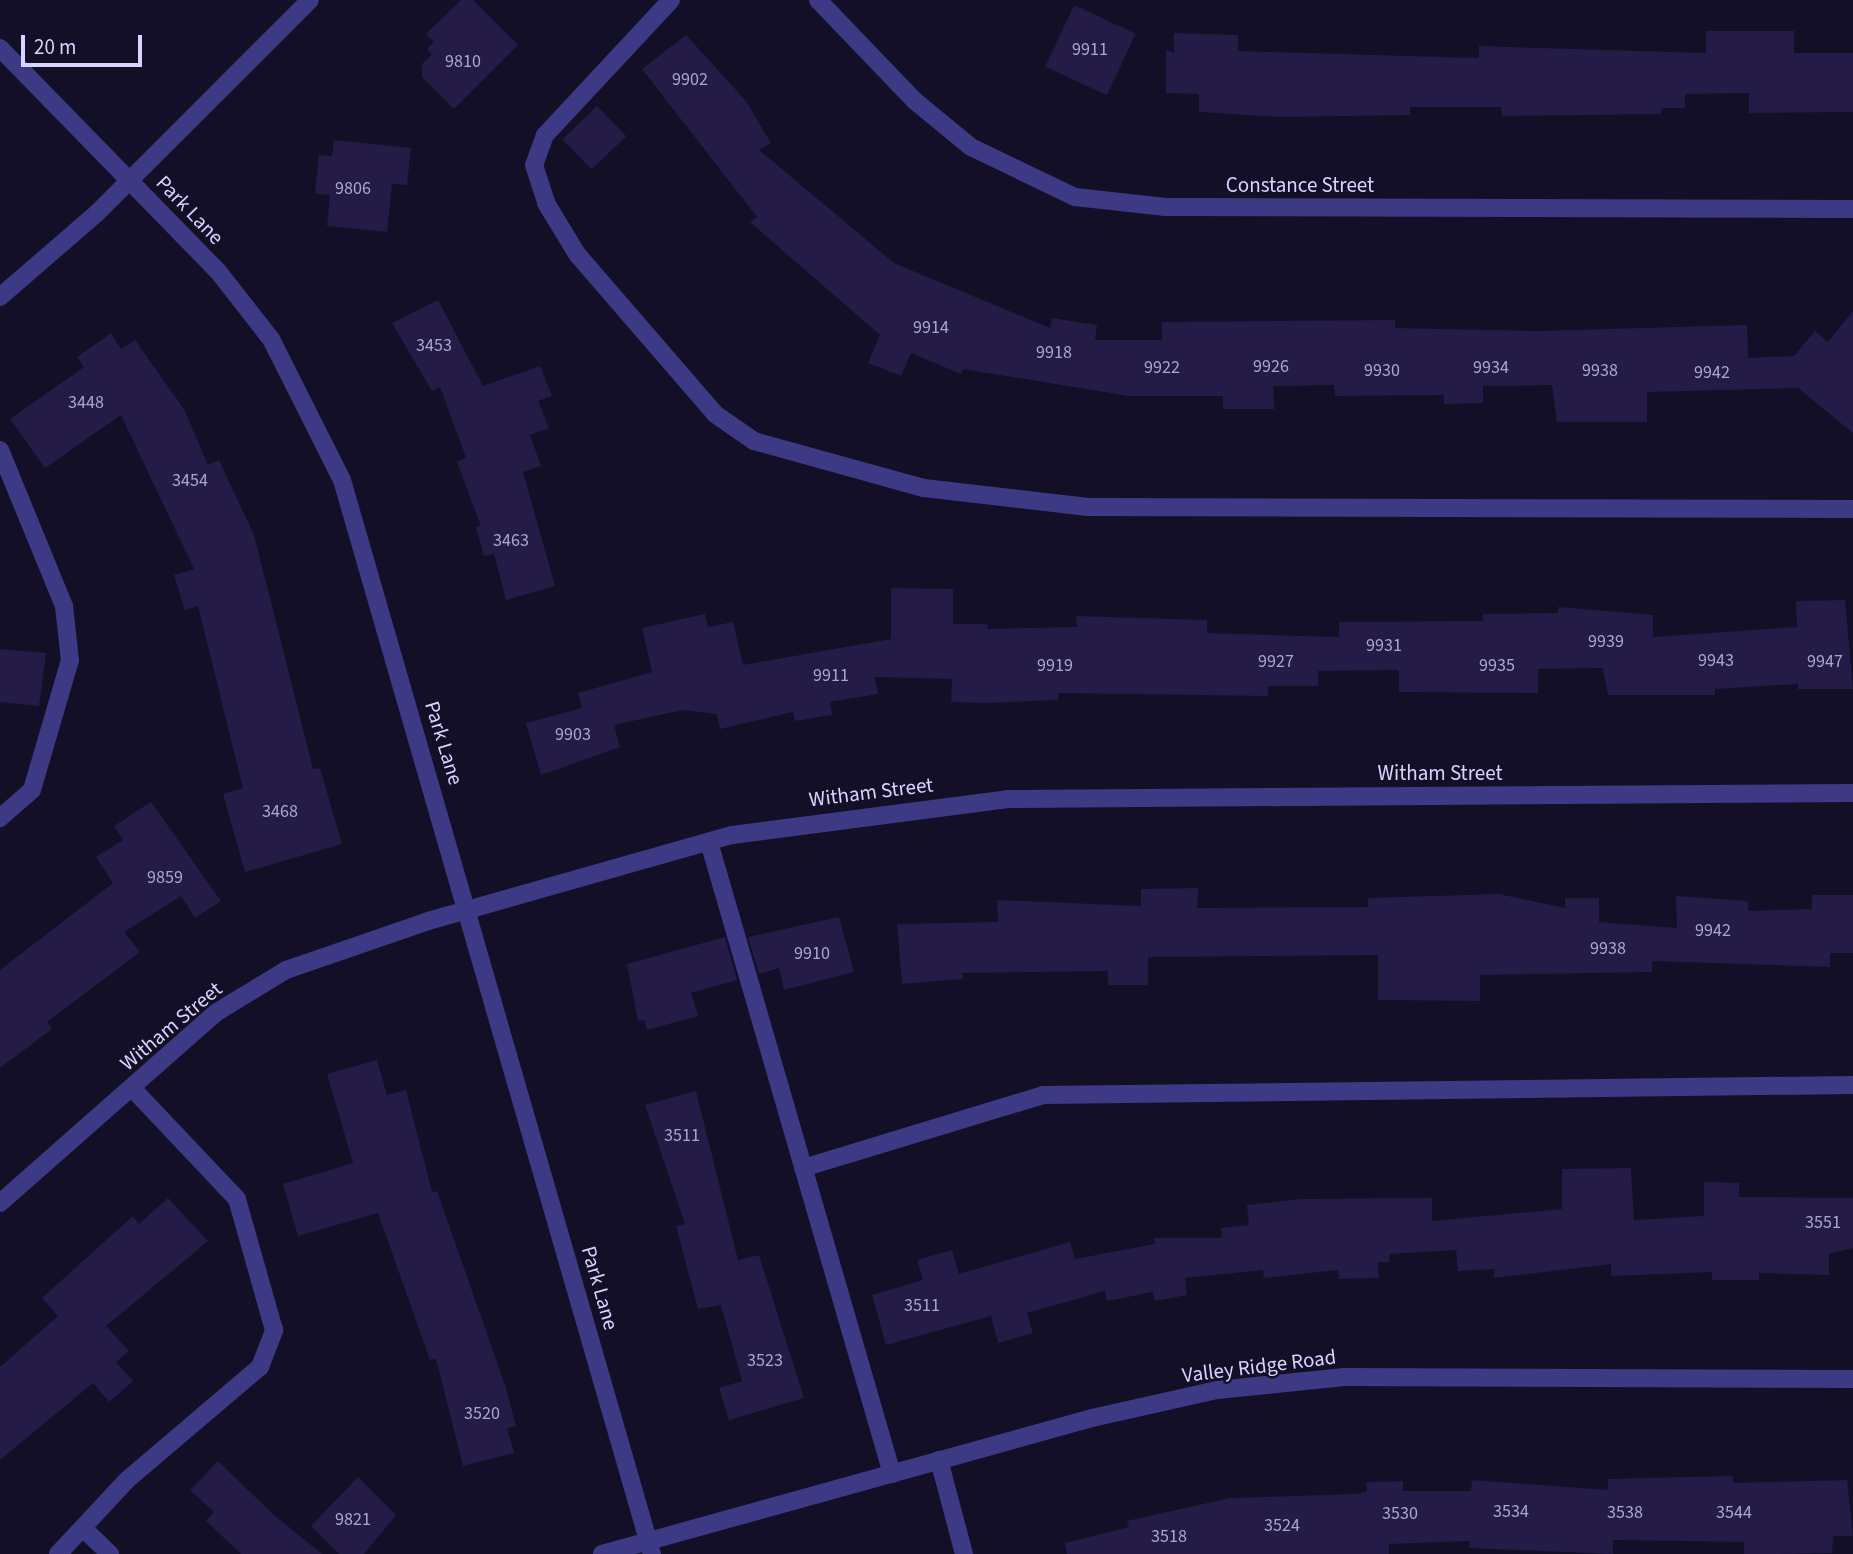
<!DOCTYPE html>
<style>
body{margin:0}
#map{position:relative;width:1853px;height:1554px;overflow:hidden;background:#130f26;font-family:"Source Sans 3",sans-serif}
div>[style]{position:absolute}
.building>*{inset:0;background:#241b47;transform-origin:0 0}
.minor>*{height:18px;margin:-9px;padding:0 9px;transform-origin:9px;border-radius:9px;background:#3d3a85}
span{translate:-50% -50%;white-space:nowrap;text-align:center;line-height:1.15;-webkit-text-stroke:5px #130f26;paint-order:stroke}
.number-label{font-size:18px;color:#aca6d1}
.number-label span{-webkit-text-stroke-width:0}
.street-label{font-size:21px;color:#d9d4ff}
.scale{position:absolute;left:21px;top:35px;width:121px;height:32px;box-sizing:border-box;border:4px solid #d9d4ff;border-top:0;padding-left:9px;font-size:21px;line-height:24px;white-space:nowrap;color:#d9d4ff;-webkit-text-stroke:5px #130f26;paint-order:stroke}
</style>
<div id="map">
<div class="building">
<div style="clip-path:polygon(461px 0,473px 0,518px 45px,454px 109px,422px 77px,422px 64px,432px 54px,427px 49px,434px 42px,426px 34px)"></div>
<div style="left:1074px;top:5px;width:68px;height:68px;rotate:25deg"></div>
<div style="clip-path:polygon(1706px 31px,1794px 31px,1794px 53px,1853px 53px,1853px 112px,1749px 113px,1749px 93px,1685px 94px,1685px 108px,1662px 108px,1661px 114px,1502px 116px,1501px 107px,1410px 107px,1410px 115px,1281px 117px,1199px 112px,1199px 94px,1166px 93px,1166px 50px,1174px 53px,1174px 33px,1238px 35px,1238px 51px,1479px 58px,1479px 46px,1706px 53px)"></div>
<div style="clip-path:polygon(686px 35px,746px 101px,771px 143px,759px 150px,894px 263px,1050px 328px,1052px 318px,1097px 325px,1095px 340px,1162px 340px,1162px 322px,1395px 320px,1395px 328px,1538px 331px,1747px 325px,1748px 358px,1794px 356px,1815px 331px,1828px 342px,1853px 311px,1853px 433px,1798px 388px,1647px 392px,1647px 422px,1557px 422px,1552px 385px,1483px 386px,1483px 403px,1444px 404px,1444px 395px,1335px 396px,1334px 385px,1273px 386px,1274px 409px,1223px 409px,1223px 396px,1129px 396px,963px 369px,961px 374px,911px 353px,901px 376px,868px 363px,880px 335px,750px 222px,757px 217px,642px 69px)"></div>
<div style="left:597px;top:106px;width:42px;height:48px;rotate:46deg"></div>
<div style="clip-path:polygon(334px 140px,411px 148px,407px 185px,392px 184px,387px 232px,327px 226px,330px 195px,315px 194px,319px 155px,332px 156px)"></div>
<div style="clip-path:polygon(438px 300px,483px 386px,540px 366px,552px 396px,538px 401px,549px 428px,530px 435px,541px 466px,523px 472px,555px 586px,506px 600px,494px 554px,484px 556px,476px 527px,481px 526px,457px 462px,466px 458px,440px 387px,432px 391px,392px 323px)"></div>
<div style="clip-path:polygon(111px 333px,121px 349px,135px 340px,184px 409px,208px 465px,219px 460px,254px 535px,313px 769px,320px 768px,342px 844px,245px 872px,223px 794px,243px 788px,198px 606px,185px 610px,174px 575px,194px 569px,121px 415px,45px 468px,10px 419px,84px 367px,77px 357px)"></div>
<div style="clip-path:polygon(891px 588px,953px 589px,953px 624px,988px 624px,987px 629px,1077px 627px,1076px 616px,1207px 620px,1207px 633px,1339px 637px,1339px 622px,1483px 621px,1483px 614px,1558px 613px,1558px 607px,1653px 615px,1653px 637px,1797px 627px,1796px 601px,1845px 600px,1853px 689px,1798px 689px,1798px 684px,1715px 689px,1715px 695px,1608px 695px,1603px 668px,1538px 669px,1538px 693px,1399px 692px,1399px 670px,1318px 671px,1318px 686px,1268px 686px,1268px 696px,1058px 693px,1058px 700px,986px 703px,951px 702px,952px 679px,875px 677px,878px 694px,830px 702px,832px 715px,795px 721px,793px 712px,720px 729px,717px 714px,683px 710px,614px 725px,620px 747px,541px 775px,526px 723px,582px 708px,578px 693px,652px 672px,642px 628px,705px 614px,708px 627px,733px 622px,743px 665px,891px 639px)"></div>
<div style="clip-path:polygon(0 649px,46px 653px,39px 706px,0 702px)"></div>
<div style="clip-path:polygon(151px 802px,221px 901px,195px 918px,181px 896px,124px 932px,140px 952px,47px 1022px,52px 1029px,0 1068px,0 970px,113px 883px,96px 857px,123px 840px,114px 826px)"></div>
<div style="clip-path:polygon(1198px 888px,1197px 908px,1368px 907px,1368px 898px,1499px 894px,1565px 908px,1565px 898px,1599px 898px,1599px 922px,1677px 928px,1676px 896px,1748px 901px,1748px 911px,1812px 909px,1812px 895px,1853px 895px,1853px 953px,1830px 953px,1830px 967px,1652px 961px,1652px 972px,1480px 975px,1480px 1001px,1378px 1000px,1378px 955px,1148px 957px,1148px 985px,1108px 985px,1108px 971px,962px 973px,963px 979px,902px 984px,897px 924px,998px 922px,997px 900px,1141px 906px,1141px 889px)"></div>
<div style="clip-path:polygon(839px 917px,854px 972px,784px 990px,779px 968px,759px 974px,748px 937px)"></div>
<div style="clip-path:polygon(725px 937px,737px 980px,691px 993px,698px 1016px,647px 1030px,644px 1020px,638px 1021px,627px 964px)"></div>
<div style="clip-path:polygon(377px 1060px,387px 1095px,406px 1090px,432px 1192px,437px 1191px,506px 1388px,516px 1426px,507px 1428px,514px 1453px,463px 1466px,436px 1359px,430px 1360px,378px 1213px,298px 1236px,283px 1184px,353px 1163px,327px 1074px)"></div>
<div style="clip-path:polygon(696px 1091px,738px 1260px,759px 1255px,804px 1398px,729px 1420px,719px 1388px,742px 1381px,721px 1305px,698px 1309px,676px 1226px,685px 1224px,645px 1105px)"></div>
<div style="clip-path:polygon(1631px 1168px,1634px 1220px,1704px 1216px,1704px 1182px,1739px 1183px,1739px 1197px,1853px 1198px,1853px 1248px,1829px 1254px,1829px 1275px,1759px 1273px,1759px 1280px,1712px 1280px,1712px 1272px,1611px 1276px,1611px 1264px,1494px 1278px,1494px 1269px,1458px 1271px,1456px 1250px,1389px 1254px,1390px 1262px,1378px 1262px,1379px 1278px,1339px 1279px,1338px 1270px,1264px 1278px,1263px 1270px,1185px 1278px,1187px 1295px,1155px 1301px,1153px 1292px,1107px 1301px,1105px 1291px,1027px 1313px,1033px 1333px,998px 1343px,991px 1316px,886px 1345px,872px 1295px,923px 1280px,917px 1260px,952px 1250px,959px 1274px,1070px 1242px,1075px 1259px,1155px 1244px,1154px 1238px,1222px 1238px,1221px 1228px,1249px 1225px,1247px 1205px,1300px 1199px,1432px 1198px,1432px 1221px,1562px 1209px,1562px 1169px)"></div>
<div style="clip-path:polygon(168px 1198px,208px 1241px,106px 1326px,129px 1351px,116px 1362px,133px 1381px,109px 1402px,93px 1383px,0 1460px,0 1367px,58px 1316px,42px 1298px,133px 1216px,139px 1224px)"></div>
<div style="clip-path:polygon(218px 1461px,274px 1515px,322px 1554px,241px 1554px,206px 1521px,214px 1512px,190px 1490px)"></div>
<div style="clip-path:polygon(1733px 1476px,1733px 1483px,1847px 1480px,1853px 1536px,1833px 1536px,1832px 1553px,1775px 1554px,1744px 1554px,1744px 1542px,1613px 1540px,1613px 1554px,1469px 1548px,1470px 1541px,1389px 1544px,1389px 1554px,1067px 1554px,1065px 1543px,1129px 1527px,1127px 1521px,1230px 1498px,1358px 1494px,1367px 1491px,1366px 1482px,1403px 1481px,1403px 1491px,1471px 1491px,1472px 1480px,1608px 1490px,1608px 1479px)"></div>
<div style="clip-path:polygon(358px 1477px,396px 1515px,364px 1554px,339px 1554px,311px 1526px)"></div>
</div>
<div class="minor">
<div style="left:671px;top:0;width:185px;rotate:133deg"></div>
<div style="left:545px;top:135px;width:32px;rotate:110deg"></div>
<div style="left:534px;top:165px;width:40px;rotate:72deg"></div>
<div style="left:546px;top:203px;width:60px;rotate:58.7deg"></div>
<div style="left:577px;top:254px;width:211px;rotate:49.2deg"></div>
<div style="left:715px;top:414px;width:47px;rotate:34.7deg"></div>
<div style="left:754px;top:441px;width:176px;rotate:15.5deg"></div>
<div style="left:924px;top:488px;width:165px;rotate:6.6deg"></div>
<div style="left:1088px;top:507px;width:765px;rotate:0.15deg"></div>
<div style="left:818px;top:0;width:140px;rotate:46.2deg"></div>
<div style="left:915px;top:101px;width:72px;rotate:39.4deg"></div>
<div style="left:971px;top:147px;width:115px;rotate:25.7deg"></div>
<div style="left:1075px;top:197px;width:91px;rotate:6.3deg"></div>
<div style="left:1165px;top:207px;width:688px;rotate:0.17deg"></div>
<div style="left:0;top:48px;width:310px;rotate:45.7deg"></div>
<div style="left:217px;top:270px;width:88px;rotate:52deg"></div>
<div style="left:271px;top:339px;width:158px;rotate:63.3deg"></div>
<div style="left:342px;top:480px;width:1118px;rotate:73.9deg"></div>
<div style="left:0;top:297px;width:128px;rotate:-40.9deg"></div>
<div style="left:97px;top:213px;width:301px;rotate:-45deg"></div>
<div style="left:0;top:450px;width:169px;rotate:67.7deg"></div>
<div style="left:64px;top:606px;width:54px;rotate:83.7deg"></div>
<div style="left:70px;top:660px;width:135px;rotate:106.3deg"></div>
<div style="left:32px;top:790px;width:43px;rotate:138.8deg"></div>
<div style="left:709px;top:842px;width:658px;rotate:73.85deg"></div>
<div style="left:803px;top:1168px;width:251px;rotate:-16.9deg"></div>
<div style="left:1043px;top:1095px;width:810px;rotate:-0.71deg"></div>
<div style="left:0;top:1203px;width:289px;rotate:-41.4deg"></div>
<div style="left:217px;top:1012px;width:81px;rotate:-31.3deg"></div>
<div style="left:286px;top:970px;width:150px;rotate:-19deg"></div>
<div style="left:428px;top:921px;width:316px;rotate:-15.8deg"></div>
<div style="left:732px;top:835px;width:278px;rotate:-7.4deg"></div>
<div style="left:1008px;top:799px;width:845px;rotate:-0.41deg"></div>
<div style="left:939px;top:1460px;width:97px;rotate:75.1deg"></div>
<div style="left:85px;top:1530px;width:35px;rotate:44deg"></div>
<div style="left:58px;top:1554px;width:101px;rotate:-47deg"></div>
<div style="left:127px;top:1480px;width:175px;rotate:-40.4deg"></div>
<div style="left:260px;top:1367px;width:40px;rotate:-69deg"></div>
<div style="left:274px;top:1330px;width:136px;rotate:-105.8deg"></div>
<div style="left:237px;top:1199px;width:153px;rotate:-133.4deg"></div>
<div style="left:602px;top:1554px;width:509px;rotate:-15.51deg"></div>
<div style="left:1092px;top:1418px;width:128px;rotate:-12.6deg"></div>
<div style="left:1217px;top:1390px;width:128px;rotate:-5.8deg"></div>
<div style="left:1344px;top:1377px;width:509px;rotate:0.23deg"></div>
</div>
<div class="number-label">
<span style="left:1090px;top:50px">9911</span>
<span style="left:463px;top:62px">9810</span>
<span style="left:690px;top:80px">9902</span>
<span style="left:353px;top:189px">9806</span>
<span style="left:931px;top:328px">9914</span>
<span style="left:434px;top:346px">3453</span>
<span style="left:1054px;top:353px">9918</span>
<span style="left:1271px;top:367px">9926</span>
<span style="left:1162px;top:368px">9922</span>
<span style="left:1491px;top:368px">9934</span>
<span style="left:1382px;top:371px">9930</span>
<span style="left:1600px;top:371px">9938</span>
<span style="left:1712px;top:373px">9942</span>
<span style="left:86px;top:403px">3448</span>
<span style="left:190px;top:481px">3454</span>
<span style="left:511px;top:541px">3463</span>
<span style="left:1606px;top:642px">9939</span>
<span style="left:1384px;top:646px">9931</span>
<span style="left:1716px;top:661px">9943</span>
<span style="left:1276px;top:662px">9927</span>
<span style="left:1825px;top:662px">9947</span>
<span style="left:1055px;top:666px">9919</span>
<span style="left:1497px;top:666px">9935</span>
<span style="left:831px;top:676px">9911</span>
<span style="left:573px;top:735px">9903</span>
<span style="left:280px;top:812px">3468</span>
<span style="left:165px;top:878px">9859</span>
<span style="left:1713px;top:931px">9942</span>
<span style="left:1608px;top:949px">9938</span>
<span style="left:812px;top:954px">9910</span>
<span style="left:682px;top:1136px">3511</span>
<span style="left:1823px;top:1223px">3551</span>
<span style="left:922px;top:1306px">3511</span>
<span style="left:765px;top:1361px">3523</span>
<span style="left:482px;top:1414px">3520</span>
<span style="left:1511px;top:1512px">3534</span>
<span style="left:1625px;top:1513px">3538</span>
<span style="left:1734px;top:1513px">3544</span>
<span style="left:1400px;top:1514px">3530</span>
<span style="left:353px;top:1520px">9821</span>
<span style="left:1282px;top:1526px">3524</span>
<span style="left:1169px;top:1537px">3518</span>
</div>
<div class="street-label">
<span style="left:1300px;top:185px">Constance Street</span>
<span style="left:190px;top:210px;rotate:46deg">Park Lane</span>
<span style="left:444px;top:743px;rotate:73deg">Park Lane</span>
<span style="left:1440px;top:773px">Witham Street</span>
<span style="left:871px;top:792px;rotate:-7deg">Witham Street</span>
<span style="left:171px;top:1026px;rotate:-40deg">Witham Street</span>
<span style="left:600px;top:1288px;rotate:74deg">Park Lane</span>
<span style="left:1259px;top:1366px;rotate:-7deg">Valley Ridge Road</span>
</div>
<div class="scale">20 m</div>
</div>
